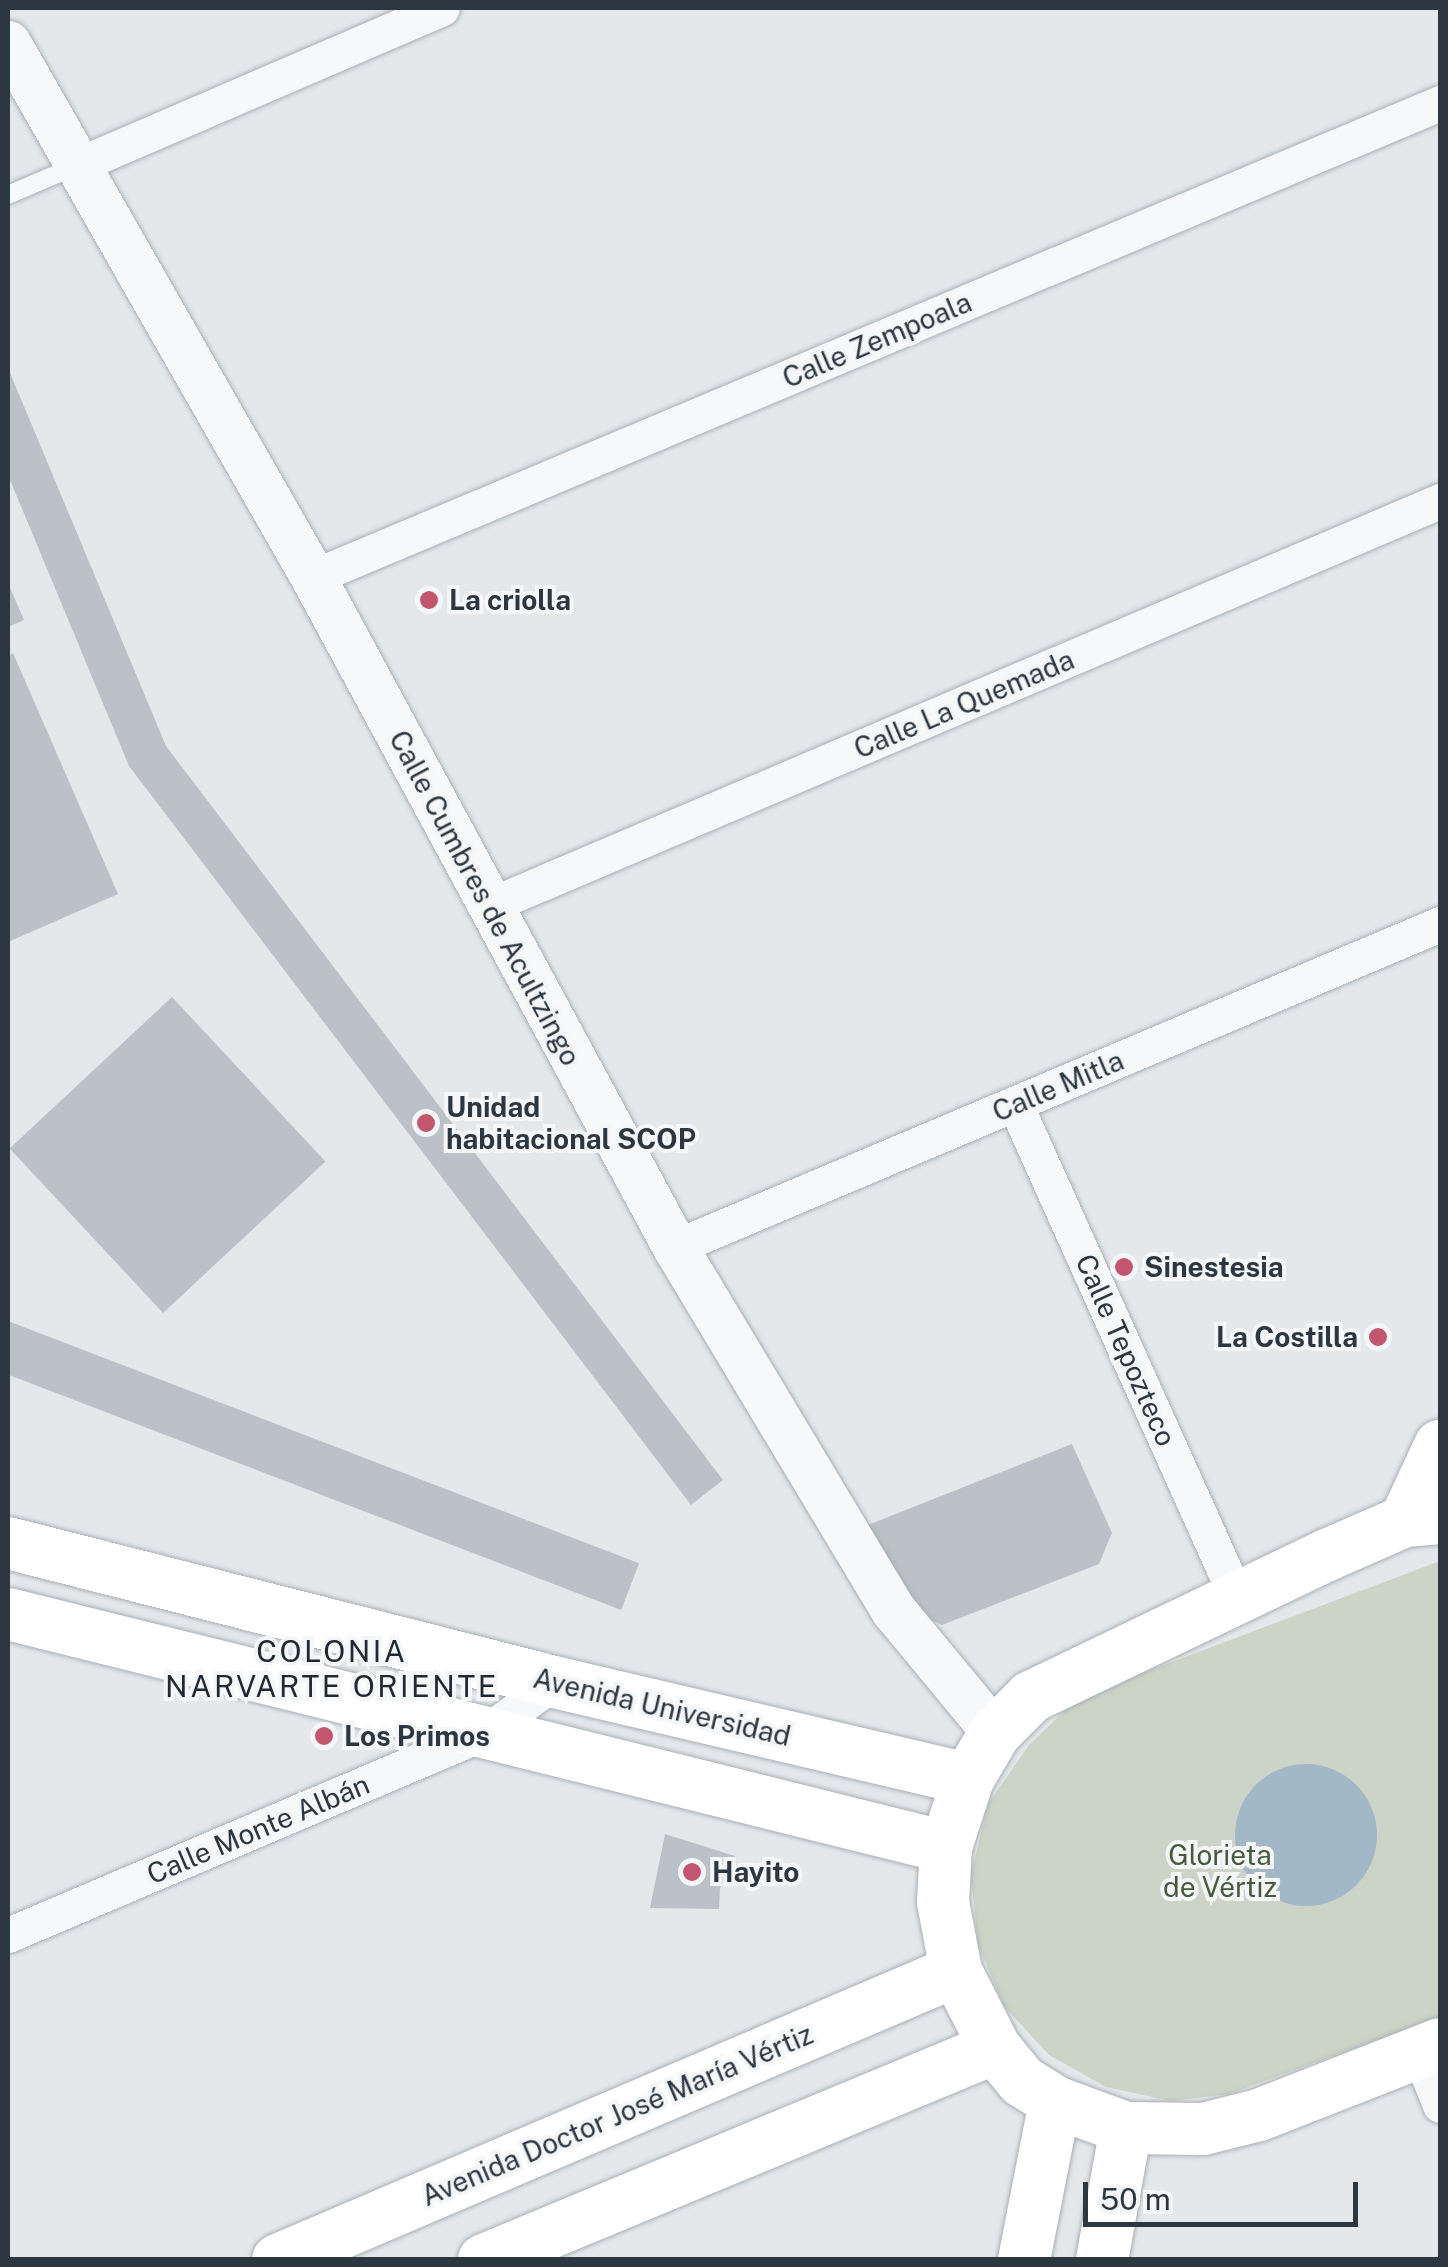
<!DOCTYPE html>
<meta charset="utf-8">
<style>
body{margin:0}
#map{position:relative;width:1448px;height:2267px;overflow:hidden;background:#e4e8eb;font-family:"Public Sans",sans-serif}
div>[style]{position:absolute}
.green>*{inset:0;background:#cbd4c6}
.water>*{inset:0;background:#a3b8c7}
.round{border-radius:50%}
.building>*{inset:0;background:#bcc1c7;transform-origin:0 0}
.roads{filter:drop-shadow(0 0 2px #a9afb5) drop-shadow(0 0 2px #a9afb5)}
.service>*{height:18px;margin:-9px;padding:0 9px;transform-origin:9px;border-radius:9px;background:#f7f8f9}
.minor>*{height:35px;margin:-17.5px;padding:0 17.5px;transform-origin:17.5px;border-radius:17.5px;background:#f7f8f9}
.tertiary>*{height:45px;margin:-22.5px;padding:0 22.5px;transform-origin:22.5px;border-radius:22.5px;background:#f7f8f9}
.secondary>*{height:52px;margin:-26px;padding:0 26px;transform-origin:26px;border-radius:26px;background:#fff}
.dots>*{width:28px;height:28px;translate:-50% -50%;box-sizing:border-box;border:5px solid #f4f6f8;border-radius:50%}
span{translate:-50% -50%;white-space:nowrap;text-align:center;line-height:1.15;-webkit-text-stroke:8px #f4f6f8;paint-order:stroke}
.street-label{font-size:28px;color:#2d3742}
.poi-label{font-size:28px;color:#2d3742;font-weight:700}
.left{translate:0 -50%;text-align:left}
.right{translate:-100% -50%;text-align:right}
.park-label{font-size:28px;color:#455c3c}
.neighbourhood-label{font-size:30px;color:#1f2833;letter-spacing:2.5px}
.frame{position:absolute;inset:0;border:10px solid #2d3742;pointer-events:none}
.scale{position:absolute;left:1083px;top:2182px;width:275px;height:45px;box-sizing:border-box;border:5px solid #2d3742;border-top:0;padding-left:12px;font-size:30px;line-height:35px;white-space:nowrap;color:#2d3742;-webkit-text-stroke:8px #f4f6f8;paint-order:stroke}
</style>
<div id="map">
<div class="green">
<div style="clip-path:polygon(1440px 1561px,1440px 2017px,1229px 2094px,1171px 2101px,1106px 2087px,1049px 2055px,1004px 2006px,978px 1945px,971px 1874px,988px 1804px,1029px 1745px,1079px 1697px)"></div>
</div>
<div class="water">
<div class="round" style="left:1235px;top:1764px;width:142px;height:142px"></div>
</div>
<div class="building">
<div style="clip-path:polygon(8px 368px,166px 746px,723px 1480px,691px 1505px,129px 766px,8px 475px)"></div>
<div style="clip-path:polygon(8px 583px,24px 620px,8px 627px)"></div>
<div style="clip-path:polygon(13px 653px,118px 894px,8px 942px,8px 656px)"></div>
<div style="left:172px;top:997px;width:225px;height:222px;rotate:47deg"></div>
<div style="left:8px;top:1321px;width:676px;height:50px;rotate:21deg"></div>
<div style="clip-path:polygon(1072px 1444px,1112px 1533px,1099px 1564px,942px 1625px,904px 1607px,868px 1525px)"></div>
<div style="clip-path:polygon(665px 1834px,735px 1856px,720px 1889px,719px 1909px,650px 1908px)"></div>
</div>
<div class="roads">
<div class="service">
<div style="left:8px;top:195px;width:76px;rotate:-23.2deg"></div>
</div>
<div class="minor">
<div style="left:78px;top:165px;width:396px;rotate:-23.3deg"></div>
<div style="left:313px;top:577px;width:1223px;rotate:-22.81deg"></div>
<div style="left:488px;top:906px;width:1035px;rotate:-23.05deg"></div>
<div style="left:1015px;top:1104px;width:539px;rotate:65.81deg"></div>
<div style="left:675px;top:1247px;width:830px;rotate:-22.89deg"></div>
<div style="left:8px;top:1935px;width:519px;rotate:-23.01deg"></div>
<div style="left:486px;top:1732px;width:84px;rotate:-36.3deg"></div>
<div style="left:1419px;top:2052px;width:57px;rotate:68.4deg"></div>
</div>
<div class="tertiary">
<div style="left:8px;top:43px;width:615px;rotate:60.27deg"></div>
<div style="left:313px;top:577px;width:762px;rotate:61.62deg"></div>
<div style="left:675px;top:1247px;width:425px;rotate:59deg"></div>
<div style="left:894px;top:1611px;width:158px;rotate:50.4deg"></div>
</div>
<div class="secondary">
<div style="left:1440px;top:1518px;width:35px;rotate:175deg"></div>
<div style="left:1405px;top:1521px;width:87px;rotate:156.4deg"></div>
<div style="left:1325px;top:1556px;width:326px;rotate:154.4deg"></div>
<div style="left:1031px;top:1697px;width:51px;rotate:135deg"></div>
<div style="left:995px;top:1733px;width:53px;rotate:120.4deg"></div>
<div style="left:968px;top:1779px;width:71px;rotate:107.9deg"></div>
<div style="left:946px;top:1847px;width:55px;rotate:93.1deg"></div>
<div style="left:943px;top:1902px;width:70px;rotate:79.3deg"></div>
<div style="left:956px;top:1971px;width:86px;rotate:63.1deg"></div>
<div style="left:995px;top:2048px;width:43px;rotate:50.7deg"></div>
<div style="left:1022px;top:2081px;width:39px;rotate:32deg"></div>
<div style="left:1055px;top:2102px;width:76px;rotate:20.1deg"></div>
<div style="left:1126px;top:2128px;width:77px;rotate:0.7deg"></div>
<div style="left:1203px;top:2129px;width:58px;rotate:-14deg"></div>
<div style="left:1259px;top:2115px;width:194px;rotate:-21.4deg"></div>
<div style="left:1405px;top:1521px;width:83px;rotate:-65deg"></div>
<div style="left:8px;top:1543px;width:563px;rotate:14.28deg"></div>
<div style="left:554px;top:1682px;width:425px;rotate:13.2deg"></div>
<div style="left:8px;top:1614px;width:967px;rotate:13.95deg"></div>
<div style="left:278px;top:2260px;width:737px;rotate:-23.09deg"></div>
<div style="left:484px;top:2260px;width:553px;rotate:-22.53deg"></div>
<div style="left:1024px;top:2260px;width:161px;rotate:-78.9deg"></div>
<div style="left:1102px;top:2260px;width:134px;rotate:-79.7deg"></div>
</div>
</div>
<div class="dots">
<div style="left:429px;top:600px;background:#c3566f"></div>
<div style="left:426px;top:1123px;background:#c3566f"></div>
<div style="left:1124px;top:1267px;background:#c3566f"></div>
<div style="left:1378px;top:1337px;background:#c3566f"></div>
<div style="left:324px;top:1736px;background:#c3566f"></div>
<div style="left:692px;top:1872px;background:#c3566f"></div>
</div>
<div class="street-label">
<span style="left:877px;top:340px;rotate:-23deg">Calle Zempoala</span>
<span style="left:964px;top:704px;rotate:-23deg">Calle La Quemada</span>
<span style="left:485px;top:898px;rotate:62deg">Calle Cumbres de Acultzingo</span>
<span style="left:1058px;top:1086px;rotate:-23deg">Calle Mitla</span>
<span style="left:1126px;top:1350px;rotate:66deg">Calle Tepozteco</span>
<span style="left:662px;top:1707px;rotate:13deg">Avenida Universidad</span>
<span style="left:258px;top:1829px;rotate:-23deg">Calle Monte Albán</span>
<span style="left:617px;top:2115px;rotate:-23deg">Avenida Doctor José María Vértiz</span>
</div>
<div class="poi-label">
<span class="left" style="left:449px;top:600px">La criolla</span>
<span class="left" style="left:446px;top:1123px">Unidad<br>habitacional SCOP</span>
<span class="left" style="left:1144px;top:1267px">Sinestesia</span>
<span class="right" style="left:1358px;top:1337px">La Costilla</span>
<span class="left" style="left:344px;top:1736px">Los Primos</span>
<span class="left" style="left:712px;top:1872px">Hayito</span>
</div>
<div class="park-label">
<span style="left:1220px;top:1871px">Glorieta<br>de Vértiz</span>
</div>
<div class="neighbourhood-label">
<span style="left:332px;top:1668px">COLONIA<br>NARVARTE ORIENTE</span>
</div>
<div class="frame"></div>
<div class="scale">50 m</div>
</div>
